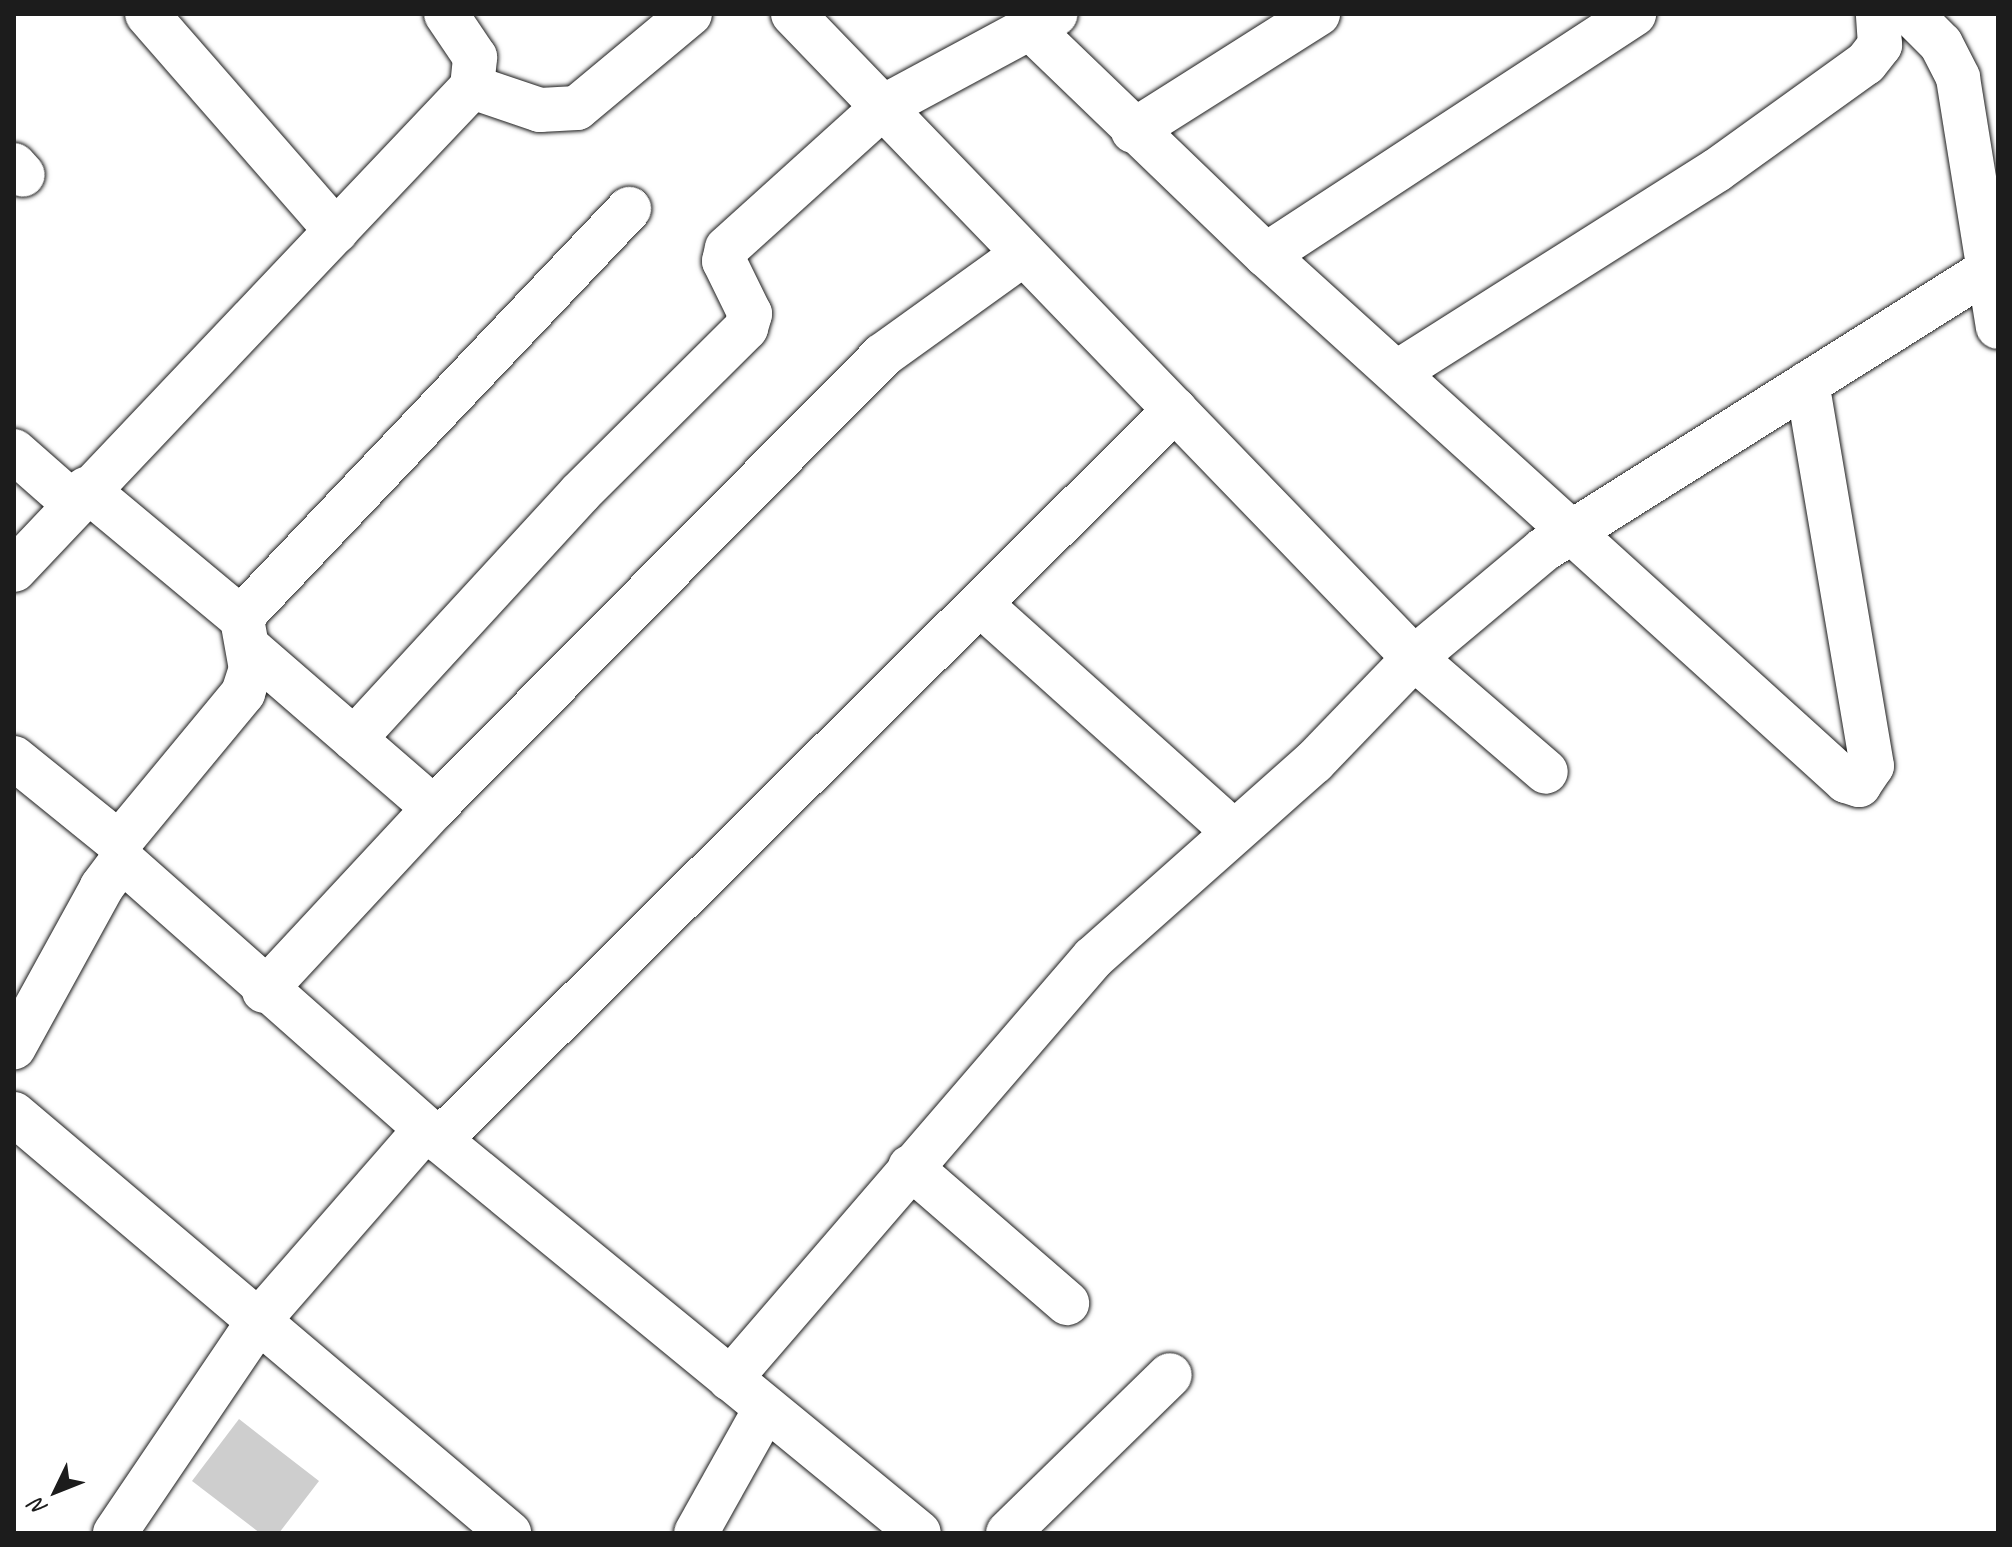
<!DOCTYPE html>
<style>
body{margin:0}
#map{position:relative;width:2012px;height:1547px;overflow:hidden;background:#fff;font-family:Caveat,sans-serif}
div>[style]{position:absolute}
.building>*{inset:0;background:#cecece}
.roads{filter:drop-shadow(0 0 2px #1c1c1c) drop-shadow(0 0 2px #1c1c1c)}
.minor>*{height:44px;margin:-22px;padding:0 22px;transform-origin:22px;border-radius:22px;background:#fff}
.major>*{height:44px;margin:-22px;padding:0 22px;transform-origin:22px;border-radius:22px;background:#fff}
span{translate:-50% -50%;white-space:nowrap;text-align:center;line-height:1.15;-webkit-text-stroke:6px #fff;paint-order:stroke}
.frame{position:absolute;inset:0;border:16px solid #1c1c1c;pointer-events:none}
.north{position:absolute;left:16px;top:1451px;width:80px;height:80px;-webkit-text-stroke:6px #fff;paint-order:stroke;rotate:227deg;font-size:22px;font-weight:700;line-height:32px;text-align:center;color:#1c1c1c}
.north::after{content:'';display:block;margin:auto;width:28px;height:36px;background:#1c1c1c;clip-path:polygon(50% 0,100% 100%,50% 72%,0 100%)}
</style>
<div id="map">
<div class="building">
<div style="clip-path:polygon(239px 1419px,319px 1481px,279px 1533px,260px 1533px,192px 1481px)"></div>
</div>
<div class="roads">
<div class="minor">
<div style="left:147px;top:14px;width:288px;rotate:48.9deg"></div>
<div style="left:793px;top:14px;width:895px;rotate:46.04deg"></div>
<div style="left:1414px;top:658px;width:174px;rotate:40.8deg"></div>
<div style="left:1911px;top:14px;width:42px;rotate:45deg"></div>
<div style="left:1941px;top:44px;width:38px;rotate:63deg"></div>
<div style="left:1958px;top:78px;width:252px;rotate:80.9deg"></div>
<div style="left:1032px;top:30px;width:325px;rotate:43.9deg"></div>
<div style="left:1266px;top:255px;width:783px;rotate:42.2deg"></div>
<div style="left:1846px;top:781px;width:14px;rotate:17deg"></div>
<div style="left:1859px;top:785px;width:23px;rotate:-56deg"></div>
<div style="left:1872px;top:766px;width:388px;rotate:-99.6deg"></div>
<div style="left:472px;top:87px;width:72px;rotate:18.7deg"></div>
<div style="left:540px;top:110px;width:37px;rotate:-3deg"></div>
<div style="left:577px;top:108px;width:147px;rotate:-39.8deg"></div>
<div style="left:1133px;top:131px;width:219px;rotate:-32.3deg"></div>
<div style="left:14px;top:165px;width:13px;rotate:48deg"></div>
<div style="left:1266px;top:255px;width:440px;rotate:-33.2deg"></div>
<div style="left:1399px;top:371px;width:376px;rotate:-32.3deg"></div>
<div style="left:1717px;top:170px;width:183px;rotate:-35.7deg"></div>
<div style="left:1866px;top:63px;width:23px;rotate:-52deg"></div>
<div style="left:1880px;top:45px;width:31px;rotate:-94deg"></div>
<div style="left:14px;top:451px;width:79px;rotate:41.4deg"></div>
<div style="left:86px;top:489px;width:203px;rotate:39.8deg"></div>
<div style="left:14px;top:570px;width:666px;rotate:-46.52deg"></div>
<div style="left:472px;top:87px;width:30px;rotate:-84deg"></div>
<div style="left:475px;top:57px;width:52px;rotate:-124deg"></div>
<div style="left:980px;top:604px;width:341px;rotate:41.9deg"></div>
<div style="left:248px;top:647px;width:246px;rotate:40.9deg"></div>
<div style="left:354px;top:739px;width:334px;rotate:-47.4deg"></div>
<div style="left:580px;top:493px;width:234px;rotate:-44.8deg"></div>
<div style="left:746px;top:328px;width:15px;rotate:-74deg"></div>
<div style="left:750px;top:314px;width:59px;rotate:-116.1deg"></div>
<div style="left:724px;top:261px;width:13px;rotate:-77deg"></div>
<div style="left:727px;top:248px;width:210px;rotate:-42.1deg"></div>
<div style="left:883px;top:107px;width:196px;rotate:-28.3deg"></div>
<div style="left:119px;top:843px;width:195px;rotate:-50.4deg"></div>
<div style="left:243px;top:693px;width:25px;rotate:-72deg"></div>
<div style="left:251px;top:669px;width:51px;rotate:-100.2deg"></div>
<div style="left:242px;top:619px;width:12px;rotate:-55deg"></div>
<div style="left:249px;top:609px;width:552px;rotate:-46.47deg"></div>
<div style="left:122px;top:860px;width:406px;rotate:41.5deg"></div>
<div style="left:426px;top:1129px;width:637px;rotate:39.33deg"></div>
<div style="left:264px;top:991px;width:250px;rotate:-47.1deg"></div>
<div style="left:434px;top:808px;width:638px;rotate:-45.25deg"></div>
<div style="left:883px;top:355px;width:171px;rotate:-35.7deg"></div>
<div style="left:14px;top:1114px;width:649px;rotate:40.25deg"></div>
<div style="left:439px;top:1140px;width:1037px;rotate:-44.77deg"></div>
<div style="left:910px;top:1167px;width:208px;rotate:40.9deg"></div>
<div style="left:730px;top:1379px;width:556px;rotate:-49.23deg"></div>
<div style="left:1093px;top:958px;width:295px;rotate:-41.6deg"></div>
<div style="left:1314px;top:762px;width:144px;rotate:-46.1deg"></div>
<div style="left:1414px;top:658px;width:168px;rotate:-39.9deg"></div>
<div style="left:1543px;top:550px;width:526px;rotate:-32.18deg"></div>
<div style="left:115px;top:1533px;width:258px;rotate:-55.9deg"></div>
<div style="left:260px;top:1319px;width:252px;rotate:-48.9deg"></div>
<div style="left:696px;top:1533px;width:143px;rotate:-60.8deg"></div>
<div style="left:1008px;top:1533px;width:226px;rotate:-44.3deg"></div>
</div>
<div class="major">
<div style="left:14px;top:758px;width:135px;rotate:39deg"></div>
<div style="left:119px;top:843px;width:17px;rotate:80deg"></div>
<div style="left:122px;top:860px;width:34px;rotate:127deg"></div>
<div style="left:102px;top:887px;width:183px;rotate:118.8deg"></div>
</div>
</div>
<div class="frame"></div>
<div class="north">N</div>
</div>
